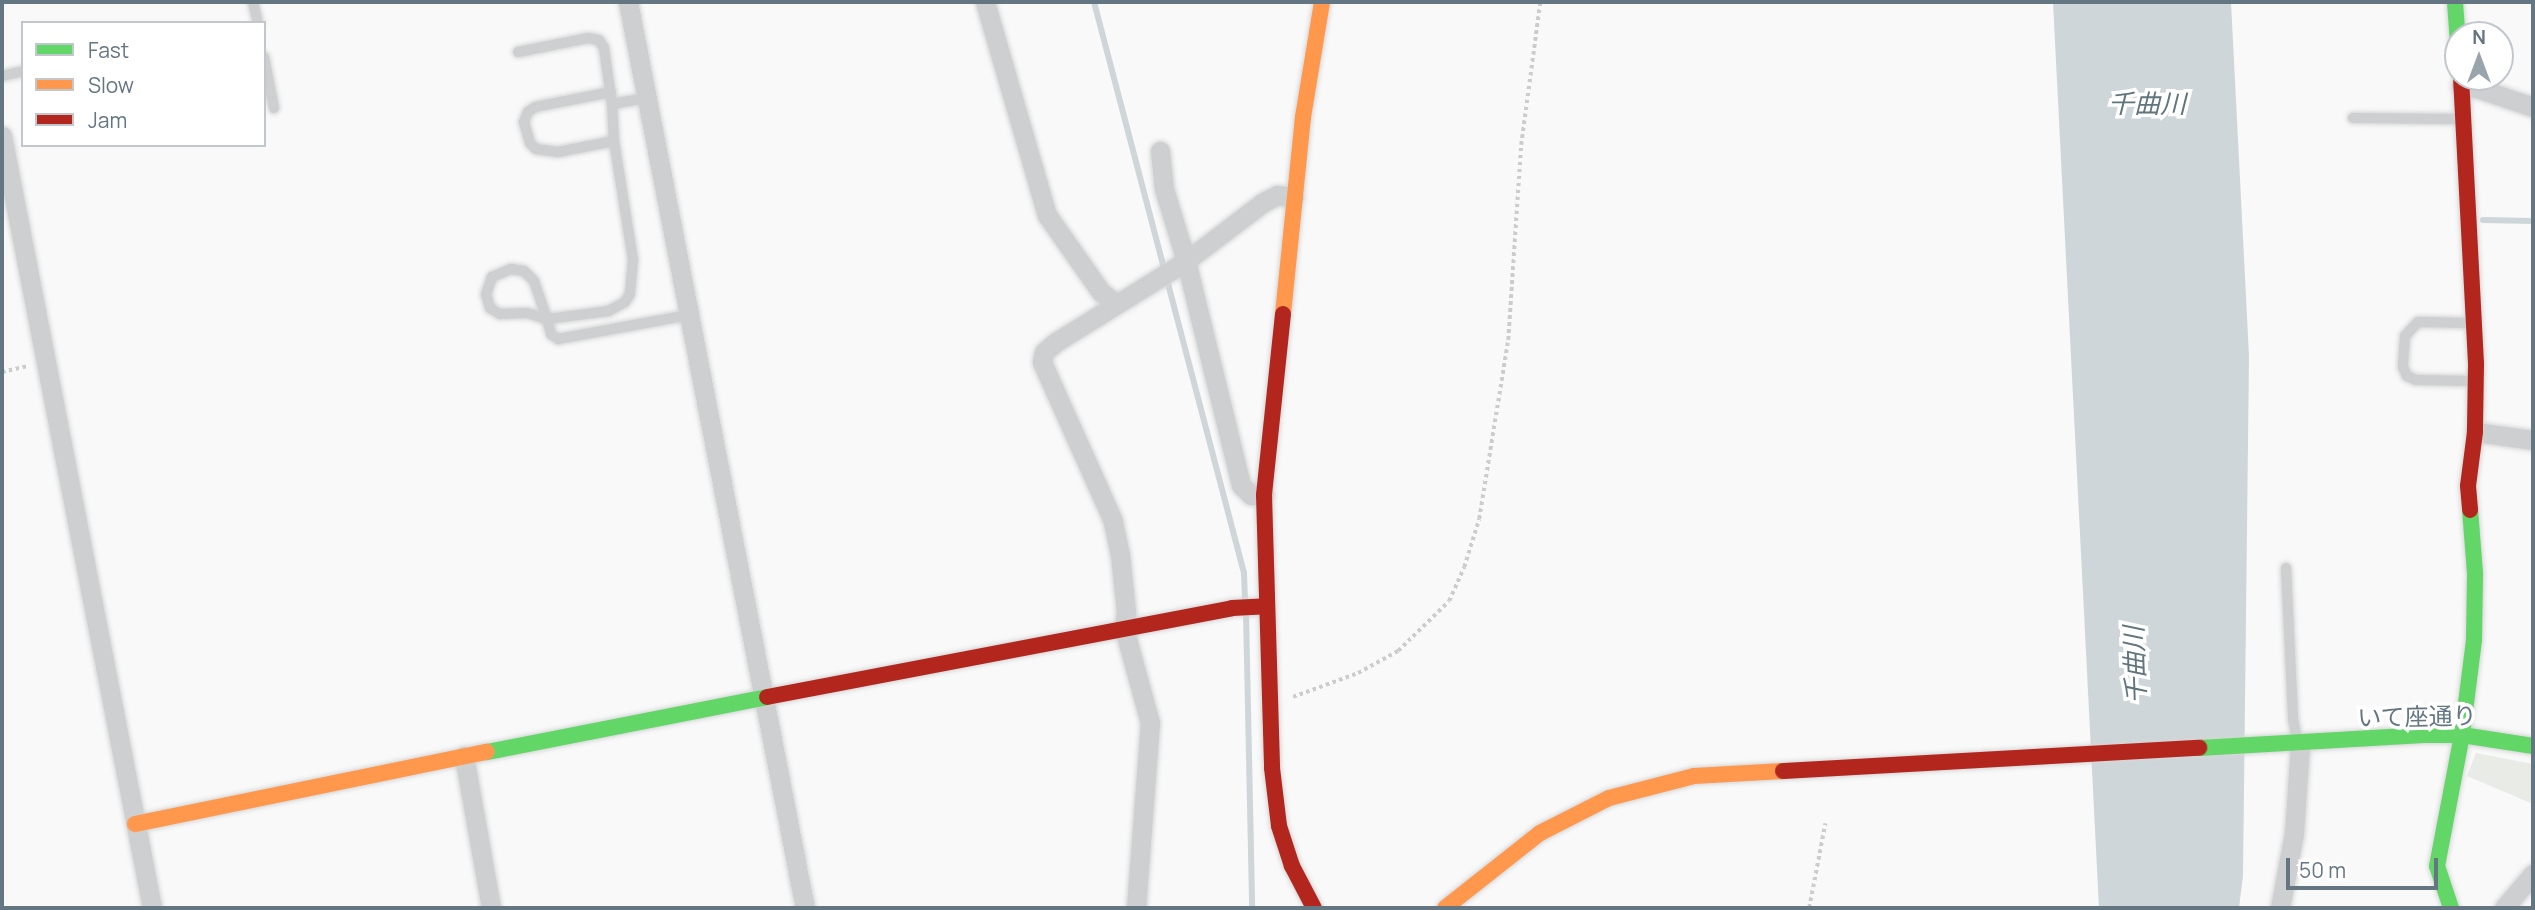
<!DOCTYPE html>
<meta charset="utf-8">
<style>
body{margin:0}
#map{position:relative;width:2535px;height:910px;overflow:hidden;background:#f9f9f9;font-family:Manrope,"Noto Sans JP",sans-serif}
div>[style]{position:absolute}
.green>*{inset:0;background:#e8ebe6}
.water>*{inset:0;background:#ced6d9}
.stream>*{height:6px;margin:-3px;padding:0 3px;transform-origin:3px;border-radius:3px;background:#ced6d9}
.path>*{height:3.5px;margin-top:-1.75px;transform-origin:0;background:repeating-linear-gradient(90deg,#cbcccd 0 3.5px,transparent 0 7px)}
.roads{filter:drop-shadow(0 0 2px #d5d6d7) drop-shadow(0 0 2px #d5d6d7)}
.lane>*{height:10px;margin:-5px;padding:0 5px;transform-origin:5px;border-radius:5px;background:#cecfd0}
.street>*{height:19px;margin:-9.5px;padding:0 9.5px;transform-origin:9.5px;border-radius:9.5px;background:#cecfd0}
.fast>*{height:16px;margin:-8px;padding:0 8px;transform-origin:8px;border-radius:8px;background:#63d668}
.slow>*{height:16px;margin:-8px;padding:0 8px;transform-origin:8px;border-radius:8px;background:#ff974d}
.jam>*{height:16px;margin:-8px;padding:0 8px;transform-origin:8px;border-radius:8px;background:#b3261e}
span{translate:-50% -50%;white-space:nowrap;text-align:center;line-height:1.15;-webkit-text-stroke:7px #fff;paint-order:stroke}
.street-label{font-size:24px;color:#657683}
.water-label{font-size:26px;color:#60757c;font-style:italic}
.frame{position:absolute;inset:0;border:4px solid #657683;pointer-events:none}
.legend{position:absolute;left:21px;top:21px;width:245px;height:126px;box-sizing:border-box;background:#fff;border:2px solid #c1c8cd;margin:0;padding:9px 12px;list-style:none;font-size:21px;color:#657683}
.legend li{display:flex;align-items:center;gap:14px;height:35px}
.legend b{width:35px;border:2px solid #c1c8cd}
.north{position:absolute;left:2444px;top:21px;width:70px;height:70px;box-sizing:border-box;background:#fff;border:2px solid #c1c8cd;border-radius:50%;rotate:0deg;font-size:19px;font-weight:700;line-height:28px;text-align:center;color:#657683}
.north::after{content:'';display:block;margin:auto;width:24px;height:32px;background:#99a4ac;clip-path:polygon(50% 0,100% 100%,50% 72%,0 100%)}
.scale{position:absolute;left:2286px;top:858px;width:152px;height:32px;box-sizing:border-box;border:4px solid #657683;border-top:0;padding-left:9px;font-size:21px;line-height:24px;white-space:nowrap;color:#657683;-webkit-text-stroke:5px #fff;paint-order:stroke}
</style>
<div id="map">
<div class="green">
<div style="clip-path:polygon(2476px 753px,2533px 764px,2533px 804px,2467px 776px)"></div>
</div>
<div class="water">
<div style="clip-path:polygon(2053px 2px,2231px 2px,2249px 356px,2243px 876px,2239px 908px,2099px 908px)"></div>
</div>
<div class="stream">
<div style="left:1094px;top:2px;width:590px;rotate:75.28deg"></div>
<div style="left:1244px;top:573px;width:26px;rotate:88deg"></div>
<div style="left:2483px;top:220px;width:50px;rotate:1.1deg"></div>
<div style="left:1246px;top:613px;width:295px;rotate:88.8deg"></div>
</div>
<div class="path">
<div style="left:2px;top:372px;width:26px;rotate:-13deg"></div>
<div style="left:1293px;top:697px;width:69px;rotate:-20.3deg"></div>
<div style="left:1358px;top:673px;width:46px;rotate:-28.8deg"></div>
<div style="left:1398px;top:651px;width:71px;rotate:-44.4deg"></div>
<div style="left:1449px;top:601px;width:37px;rotate:-66deg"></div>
<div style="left:1464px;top:567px;width:50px;rotate:-72.6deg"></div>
<div style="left:1479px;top:519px;width:181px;rotate:-80.8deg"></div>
<div style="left:1508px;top:340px;width:195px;rotate:-86.2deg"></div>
<div style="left:1521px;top:145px;width:144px;rotate:-82.4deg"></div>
<div style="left:1809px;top:908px;width:86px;rotate:-79.2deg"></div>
</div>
<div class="roads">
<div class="lane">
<div style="left:253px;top:2px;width:22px;rotate:77deg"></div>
<div style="left:518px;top:52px;width:71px;rotate:-11.3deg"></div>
<div style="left:588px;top:38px;width:11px;rotate:10deg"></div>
<div style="left:599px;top:40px;width:9px;rotate:58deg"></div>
<div style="left:604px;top:48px;width:57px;rotate:81.9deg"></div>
<div style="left:612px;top:104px;width:36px;rotate:-10deg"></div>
<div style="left:264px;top:57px;width:52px;rotate:78.9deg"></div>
<div style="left:2px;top:76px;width:22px;rotate:-13deg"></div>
<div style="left:611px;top:92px;width:77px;rotate:168.8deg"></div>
<div style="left:535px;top:107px;width:9px;rotate:144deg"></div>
<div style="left:528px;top:112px;width:11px;rotate:112deg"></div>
<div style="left:524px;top:122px;width:22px;rotate:74deg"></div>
<div style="left:530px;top:143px;width:8px;rotate:45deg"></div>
<div style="left:536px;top:149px;width:22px;rotate:8deg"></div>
<div style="left:558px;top:152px;width:57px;rotate:-11.1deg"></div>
<div style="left:614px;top:141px;width:37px;rotate:-93deg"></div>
<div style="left:2353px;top:118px;width:107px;rotate:0.5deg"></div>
<div style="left:614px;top:141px;width:120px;rotate:80.9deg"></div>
<div style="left:633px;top:259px;width:35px;rotate:95deg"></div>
<div style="left:630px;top:294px;width:9px;rotate:122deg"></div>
<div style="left:625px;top:302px;width:18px;rotate:151deg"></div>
<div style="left:609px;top:311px;width:63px;rotate:172.6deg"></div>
<div style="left:547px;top:319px;width:40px;rotate:-108.9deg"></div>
<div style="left:534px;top:281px;width:14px;rotate:-135deg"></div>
<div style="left:524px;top:271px;width:13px;rotate:-171deg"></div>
<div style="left:511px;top:269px;width:21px;rotate:157deg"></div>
<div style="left:492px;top:277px;width:18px;rotate:109deg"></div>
<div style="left:486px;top:294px;width:15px;rotate:74deg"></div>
<div style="left:490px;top:308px;width:12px;rotate:31deg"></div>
<div style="left:500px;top:314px;width:27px;rotate:-2deg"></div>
<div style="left:527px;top:313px;width:21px;rotate:17deg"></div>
<div style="left:547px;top:319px;width:16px;rotate:75deg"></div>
<div style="left:551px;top:334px;width:9px;rotate:36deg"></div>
<div style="left:558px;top:339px;width:133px;rotate:-10.4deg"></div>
<div style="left:2471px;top:323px;width:53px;rotate:-178.9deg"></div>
<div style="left:2418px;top:322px;width:19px;rotate:133deg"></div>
<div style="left:2405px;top:336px;width:31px;rotate:94deg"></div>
<div style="left:2403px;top:367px;width:10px;rotate:66deg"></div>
<div style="left:2407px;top:376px;width:10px;rotate:24deg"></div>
<div style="left:2416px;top:380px;width:57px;rotate:1deg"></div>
<div style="left:2286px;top:568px;width:151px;rotate:87.3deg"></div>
<div style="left:2293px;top:719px;width:21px;rotate:79deg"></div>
</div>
<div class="street">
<div style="left:628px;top:2px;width:923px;rotate:78.95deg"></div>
<div style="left:985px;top:2px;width:222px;rotate:73.8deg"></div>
<div style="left:1047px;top:215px;width:94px;rotate:55deg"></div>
<div style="left:1101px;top:292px;width:18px;rotate:38deg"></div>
<div style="left:2461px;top:86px;width:16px;rotate:7deg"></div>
<div style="left:2477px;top:88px;width:59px;rotate:18.7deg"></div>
<div style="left:2px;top:136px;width:786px;rotate:79deg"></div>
<div style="left:1160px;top:151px;width:38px;rotate:84deg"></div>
<div style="left:1164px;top:189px;width:75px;rotate:73deg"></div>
<div style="left:1186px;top:261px;width:231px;rotate:76.2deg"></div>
<div style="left:1241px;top:485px;width:14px;rotate:45deg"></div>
<div style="left:1251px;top:495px;width:13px"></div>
<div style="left:2475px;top:432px;width:59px;rotate:7.9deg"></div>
<div style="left:464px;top:756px;width:154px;rotate:79.9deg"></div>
<div style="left:1136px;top:908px;width:186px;rotate:-85.7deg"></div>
<div style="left:1150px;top:723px;width:98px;rotate:-105.3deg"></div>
<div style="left:1124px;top:628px;width:16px;rotate:-83deg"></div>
<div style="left:1126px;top:612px;width:57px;rotate:-96deg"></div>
<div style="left:1120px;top:555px;width:35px;rotate:-102deg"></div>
<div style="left:1113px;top:521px;width:174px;rotate:-114.1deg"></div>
<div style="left:1042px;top:362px;width:10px;rotate:-79deg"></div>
<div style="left:1044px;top:352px;width:16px;rotate:-40deg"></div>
<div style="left:1056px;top:342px;width:153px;rotate:-31.9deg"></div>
<div style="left:1186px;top:261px;width:96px;rotate:-37.3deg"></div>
<div style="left:1262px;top:203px;width:17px;rotate:-28deg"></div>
<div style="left:1277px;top:195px;width:17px;rotate:7deg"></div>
<div style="left:2280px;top:908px;width:76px;rotate:-79.4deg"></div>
<div style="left:2294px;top:833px;width:89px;rotate:-86.1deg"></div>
<div style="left:2504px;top:908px;width:45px;rotate:-49.5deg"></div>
</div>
<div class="fast">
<div style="left:2455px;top:2px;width:42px;rotate:85.9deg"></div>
<div style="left:2199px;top:748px;width:225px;rotate:-3.3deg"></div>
<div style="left:2424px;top:735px;width:38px"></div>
<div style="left:2462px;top:735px;width:72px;rotate:8.8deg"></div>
<div style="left:487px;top:752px;width:285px;rotate:-11.1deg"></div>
<div style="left:2451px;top:908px;width:44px;rotate:-108.4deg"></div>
<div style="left:2437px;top:866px;width:133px;rotate:-79.2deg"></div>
<div style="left:2462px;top:735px;width:96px;rotate:-82.8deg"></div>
<div style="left:2474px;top:640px;width:67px;rotate:-89.1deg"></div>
<div style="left:2475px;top:573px;width:63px;rotate:-94.5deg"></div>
</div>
<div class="slow">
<div style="left:1283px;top:314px;width:198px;rotate:-84.2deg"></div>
<div style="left:1303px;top:117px;width:117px;rotate:-80.6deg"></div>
<div style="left:135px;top:824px;width:359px;rotate:-11.6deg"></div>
<div style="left:1445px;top:908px;width:121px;rotate:-38.3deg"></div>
<div style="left:1540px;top:833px;width:77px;rotate:-26.9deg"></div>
<div style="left:1609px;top:798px;width:88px;rotate:-14.5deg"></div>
<div style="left:1694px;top:776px;width:89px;rotate:-3.2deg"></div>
</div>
<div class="jam">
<div style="left:2461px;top:77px;width:288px;rotate:87deg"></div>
<div style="left:2476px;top:365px;width:67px;rotate:90.9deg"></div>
<div style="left:2475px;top:432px;width:54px;rotate:97.4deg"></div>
<div style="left:2468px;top:486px;width:24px;rotate:85deg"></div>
<div style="left:1283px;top:314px;width:182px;rotate:96deg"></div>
<div style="left:1264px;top:495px;width:273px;rotate:88.3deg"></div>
<div style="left:1272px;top:768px;width:58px;rotate:83.1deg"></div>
<div style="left:1279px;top:826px;width:42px;rotate:72deg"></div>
<div style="left:1292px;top:866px;width:47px;rotate:62.4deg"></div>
<div style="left:767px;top:697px;width:473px;rotate:-10.8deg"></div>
<div style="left:1232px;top:608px;width:34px;rotate:-3deg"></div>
<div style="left:1783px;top:771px;width:417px;rotate:-3.2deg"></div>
</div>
</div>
<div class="street-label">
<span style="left:2417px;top:716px;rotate:-1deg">いて座通り</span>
</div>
<div class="water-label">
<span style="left:2147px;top:104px">千曲川</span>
<span style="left:2135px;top:665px;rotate:-92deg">千曲川</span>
</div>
<div class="frame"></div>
<ul class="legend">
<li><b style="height:9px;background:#63d668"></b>Fast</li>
<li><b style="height:9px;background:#ff974d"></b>Slow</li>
<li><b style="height:9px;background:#b3261e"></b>Jam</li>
</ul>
<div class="north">N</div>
<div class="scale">50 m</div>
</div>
